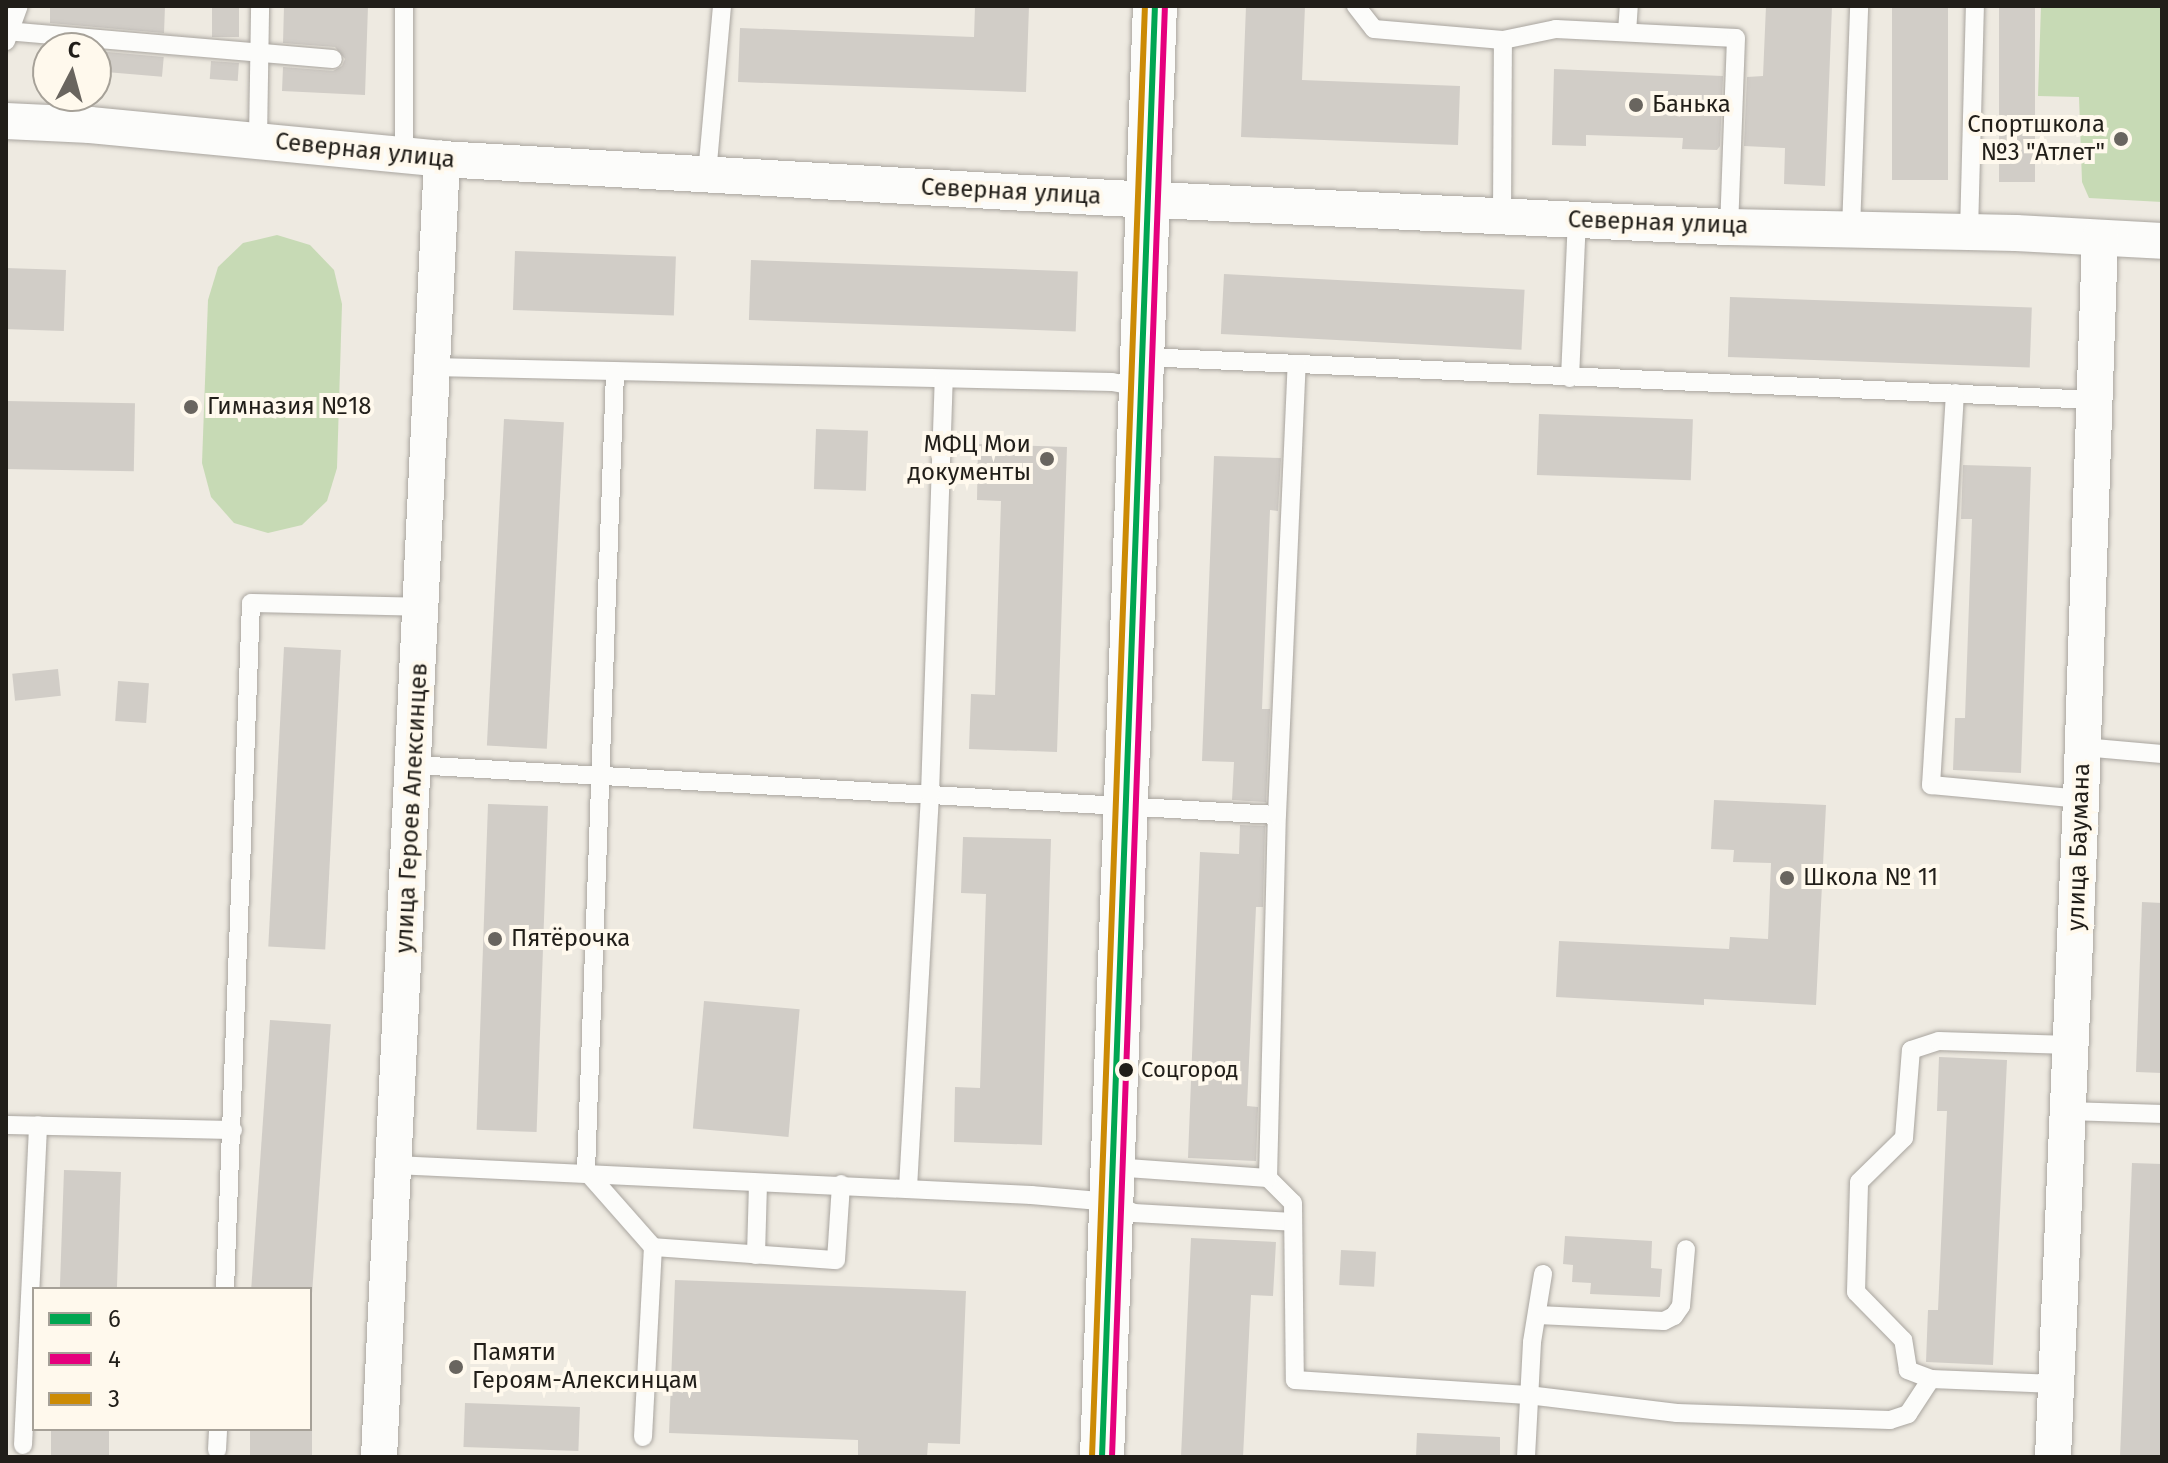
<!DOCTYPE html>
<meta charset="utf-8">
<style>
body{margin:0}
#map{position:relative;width:2168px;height:1463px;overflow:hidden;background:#eeeae1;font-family:"Fira Sans",sans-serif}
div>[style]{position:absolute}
.green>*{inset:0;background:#c7dab5}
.building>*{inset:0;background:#d1cdc7;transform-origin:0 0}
.roads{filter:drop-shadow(0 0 2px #a9a59f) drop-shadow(0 0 2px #a9a59f)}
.lane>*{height:18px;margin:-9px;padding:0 9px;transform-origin:9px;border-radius:9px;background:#fcfcfa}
.street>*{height:36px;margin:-18px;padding:0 18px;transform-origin:18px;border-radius:18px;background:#fcfcfa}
.secondary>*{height:44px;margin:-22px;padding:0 22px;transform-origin:22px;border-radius:22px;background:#fcfcfa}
.bus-1>*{height:6px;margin:-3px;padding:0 3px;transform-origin:3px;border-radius:3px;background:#00a651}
.bus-2>*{height:6px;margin:-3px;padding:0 3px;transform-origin:3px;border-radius:3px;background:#e5007d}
.bus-3>*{height:6px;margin:-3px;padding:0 3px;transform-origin:3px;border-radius:3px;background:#cc8b05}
.dots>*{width:22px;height:22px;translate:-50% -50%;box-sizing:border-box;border:4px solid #fff9ed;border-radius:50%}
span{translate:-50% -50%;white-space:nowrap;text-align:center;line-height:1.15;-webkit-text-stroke:8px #fff9ed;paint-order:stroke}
.bus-label{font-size:22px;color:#211e19}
.left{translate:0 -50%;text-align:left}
.poi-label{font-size:24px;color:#211e19}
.right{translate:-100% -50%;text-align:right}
.street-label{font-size:24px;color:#211e19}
.frame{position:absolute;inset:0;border:8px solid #211e19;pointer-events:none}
.legend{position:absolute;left:32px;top:1287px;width:280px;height:144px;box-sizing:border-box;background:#fff9ed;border:2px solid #a6a198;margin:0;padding:10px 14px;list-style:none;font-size:24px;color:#211e19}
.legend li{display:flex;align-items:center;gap:16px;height:40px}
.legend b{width:40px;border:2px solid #a6a198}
.north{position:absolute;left:32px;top:32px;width:80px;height:80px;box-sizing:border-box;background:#fff9ed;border:2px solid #a6a198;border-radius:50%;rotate:6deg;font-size:22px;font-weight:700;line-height:32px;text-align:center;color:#211e19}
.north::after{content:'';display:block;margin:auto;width:28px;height:36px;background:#69655f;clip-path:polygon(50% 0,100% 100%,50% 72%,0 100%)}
</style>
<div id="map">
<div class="green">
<div style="clip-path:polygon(2041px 6px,2162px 6px,2162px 202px,2089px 198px,2082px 182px,2079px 97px,2038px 96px)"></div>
<div style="clip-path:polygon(277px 235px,310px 245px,334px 270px,342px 304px,337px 468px,327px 501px,302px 525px,268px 533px,234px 523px,211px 497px,202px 463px,208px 300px,218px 267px,243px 243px)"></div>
</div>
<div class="building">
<div style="clip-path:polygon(50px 6px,165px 6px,164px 33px,50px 23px)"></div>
<div style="left:212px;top:6px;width:27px;height:31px"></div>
<div style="clip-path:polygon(284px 6px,368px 6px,365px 95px,282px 91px,283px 67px,333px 71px,342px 66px,345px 59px,335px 47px,283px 43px)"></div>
<div style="clip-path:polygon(975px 6px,1029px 6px,1026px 92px,738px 82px,740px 28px,974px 37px)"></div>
<div style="clip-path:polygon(1246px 6px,1305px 6px,1302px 80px,1460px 86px,1458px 145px,1241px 137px)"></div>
<div style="clip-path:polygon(1766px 6px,1832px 6px,1825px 186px,1784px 184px,1785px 148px,1744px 146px,1747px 77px,1763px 76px)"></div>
<div style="left:1892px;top:6px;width:56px;height:174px"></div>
<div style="left:1999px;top:6px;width:36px;height:176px"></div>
<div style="left:96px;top:51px;width:68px;height:20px;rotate:5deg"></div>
<div style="left:211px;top:61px;width:28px;height:18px;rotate:4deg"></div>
<div style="clip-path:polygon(1554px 69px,1723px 76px,1720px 146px,1717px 150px,1682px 149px,1683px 138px,1586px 135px,1586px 146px,1552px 145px)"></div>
<div style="left:515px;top:251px;width:161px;height:59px;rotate:2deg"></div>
<div style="left:751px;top:260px;width:327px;height:60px;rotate:2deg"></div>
<div style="left:6px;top:268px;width:60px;height:61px;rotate:2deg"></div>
<div style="left:1224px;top:274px;width:301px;height:60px;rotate:3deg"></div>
<div style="left:1730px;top:297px;width:302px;height:60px;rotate:2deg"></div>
<div style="left:6px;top:401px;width:129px;height:68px;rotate:1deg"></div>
<div style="left:1539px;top:414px;width:154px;height:61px;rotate:2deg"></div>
<div style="left:504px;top:419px;width:60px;height:327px;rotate:3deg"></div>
<div style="left:816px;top:429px;width:52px;height:60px;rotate:2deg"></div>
<div style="clip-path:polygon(978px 444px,1067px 447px,1057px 752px,969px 749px,971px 694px,995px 695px,1001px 501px,977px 500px)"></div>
<div style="clip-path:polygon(1214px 456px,1281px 458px,1278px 511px,1270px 510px,1262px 709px,1270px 709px,1266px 802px,1232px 800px,1234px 762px,1202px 761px)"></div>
<div style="clip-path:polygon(1963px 465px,2031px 467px,2021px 773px,1953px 770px,1955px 718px,1965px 718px,1970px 575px,1972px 519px,1961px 519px)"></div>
<div style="left:284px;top:647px;width:57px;height:300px;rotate:3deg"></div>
<div style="left:58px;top:669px;width:27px;height:46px;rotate:84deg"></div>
<div style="left:118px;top:681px;width:31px;height:40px;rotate:4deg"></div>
<div style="clip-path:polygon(1714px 800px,1826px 805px,1816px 1005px,1704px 999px,1704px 1005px,1556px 997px,1559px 941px,1729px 949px,1730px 937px,1768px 939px,1771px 863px,1733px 862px,1734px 850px,1711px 849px)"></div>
<div style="left:488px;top:804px;width:60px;height:326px;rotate:2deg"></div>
<div style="clip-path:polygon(1240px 825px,1265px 826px,1263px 907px,1256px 907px,1247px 1106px,1258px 1107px,1256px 1161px,1188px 1158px,1200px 852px,1239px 854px)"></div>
<div style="clip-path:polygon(963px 837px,1051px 839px,1042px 1145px,954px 1142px,955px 1087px,980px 1088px,986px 894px,961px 893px)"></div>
<div style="clip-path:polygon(2142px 902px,2162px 903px,2162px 1073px,2136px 1072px)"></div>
<div style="left:704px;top:1001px;width:96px;height:128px;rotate:5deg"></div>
<div style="left:270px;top:1020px;width:61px;height:269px;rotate:4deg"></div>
<div style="clip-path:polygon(1939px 1057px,2007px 1060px,1993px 1365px,1926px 1362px,1928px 1310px,1938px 1310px,1947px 1111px,1937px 1111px)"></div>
<div style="clip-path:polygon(2132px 1163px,2162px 1164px,2162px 1457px,2120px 1457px)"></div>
<div style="left:64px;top:1170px;width:57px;height:119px;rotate:2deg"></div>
<div style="clip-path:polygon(1565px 1236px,1652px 1241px,1651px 1268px,1662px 1269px,1660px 1297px,1590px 1294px,1591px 1283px,1572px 1282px,1573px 1265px,1563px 1264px)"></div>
<div style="clip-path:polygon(1191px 1238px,1276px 1242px,1273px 1296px,1251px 1295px,1243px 1457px,1181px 1457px)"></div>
<div style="left:1341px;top:1250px;width:35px;height:35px;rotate:3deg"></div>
<div style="clip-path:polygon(675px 1280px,966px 1291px,960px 1444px,928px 1443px,927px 1457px,858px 1457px,858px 1440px,669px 1433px)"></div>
<div style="left:465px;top:1403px;width:115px;height:44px;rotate:2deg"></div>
<div style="left:51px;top:1429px;width:58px;height:28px"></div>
<div style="left:250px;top:1429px;width:62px;height:28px"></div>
<div style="clip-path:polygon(1417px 1433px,1500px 1437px,1500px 1457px,1416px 1457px)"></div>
</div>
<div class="roads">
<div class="lane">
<div style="left:1356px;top:6px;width:29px;rotate:52deg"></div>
<div style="left:1374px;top:29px;width:129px;rotate:4.9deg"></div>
<div style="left:1503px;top:40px;width:54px;rotate:-11.7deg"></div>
<div style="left:1556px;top:29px;width:180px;rotate:2.9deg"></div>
<div style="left:1736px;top:38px;width:189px;rotate:92.1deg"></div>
<div style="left:6px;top:31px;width:328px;rotate:4.9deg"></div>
<div style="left:1627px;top:32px;width:26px;rotate:-86deg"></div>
<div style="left:6px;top:41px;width:37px;rotate:-70deg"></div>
<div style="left:258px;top:140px;width:134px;rotate:-89.1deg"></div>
<div style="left:404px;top:156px;width:150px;rotate:-90deg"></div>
<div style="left:707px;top:174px;width:169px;rotate:-84.9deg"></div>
<div style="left:1502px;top:216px;width:176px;rotate:-89.7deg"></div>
<div style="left:1851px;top:229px;width:223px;rotate:-87.9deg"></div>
<div style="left:1969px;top:232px;width:226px;rotate:-88.5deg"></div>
<div style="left:1144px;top:357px;width:953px;rotate:2.59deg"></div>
<div style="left:432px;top:367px;width:680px;rotate:1.26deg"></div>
<div style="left:1112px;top:382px;width:29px;rotate:10deg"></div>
<div style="left:615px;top:373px;width:799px;rotate:92.08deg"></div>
<div style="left:586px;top:1171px;width:101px;rotate:48.6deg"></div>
<div style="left:653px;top:1247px;width:183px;rotate:4.1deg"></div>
<div style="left:836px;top:1260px;width:76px;rotate:-86.2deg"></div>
<div style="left:1570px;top:378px;width:158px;rotate:-87.5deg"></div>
<div style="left:1955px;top:393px;width:393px;rotate:93.5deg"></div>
<div style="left:1931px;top:785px;width:151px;rotate:5.3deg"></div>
<div style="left:2083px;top:747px;width:79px;rotate:5.1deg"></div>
<div style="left:414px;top:765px;width:864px;rotate:3.32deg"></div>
<div style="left:2068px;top:1111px;width:94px;rotate:1.8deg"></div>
<div style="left:6px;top:1125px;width:227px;rotate:1.3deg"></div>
<div style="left:395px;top:1165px;width:637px;rotate:2.7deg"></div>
<div style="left:1031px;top:1195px;width:80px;rotate:5deg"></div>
<div style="left:1111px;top:1202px;width:25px;rotate:26deg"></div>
<div style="left:1134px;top:1213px;width:159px;rotate:3.2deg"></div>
<div style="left:1113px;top:1167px;width:155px;rotate:4.1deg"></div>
<div style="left:1268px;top:1178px;width:35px;rotate:45deg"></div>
<div style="left:1293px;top:1203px;width:177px;rotate:89.4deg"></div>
<div style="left:1295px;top:1380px;width:233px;rotate:3.7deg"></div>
<div style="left:1528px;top:1395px;width:150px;rotate:6.9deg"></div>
<div style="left:1677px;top:1413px;width:213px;rotate:1.9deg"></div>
<div style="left:1890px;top:1420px;width:19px;rotate:-18deg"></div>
<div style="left:1908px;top:1414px;width:42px;rotate:-56.7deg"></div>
<div style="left:1268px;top:1178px;width:363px;rotate:-88.6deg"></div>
<div style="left:1277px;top:815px;width:451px;rotate:-87.5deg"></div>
<div style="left:908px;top:1188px;width:395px;rotate:-86.8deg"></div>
<div style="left:930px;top:794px;width:414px;rotate:-88.1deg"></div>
<div style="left:756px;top:1255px;width:72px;rotate:-88.4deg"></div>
<div style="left:225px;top:1289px;width:686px;rotate:-87.83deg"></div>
<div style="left:251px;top:603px;width:170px;rotate:1.3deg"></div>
<div style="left:1538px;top:1315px;width:126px;rotate:2.7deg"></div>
<div style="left:1664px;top:1321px;width:11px;rotate:-27deg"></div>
<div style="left:1674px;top:1316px;width:12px;rotate:-55deg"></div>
<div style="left:1681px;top:1306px;width:57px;rotate:-85deg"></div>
<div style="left:2056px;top:1384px;width:125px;rotate:-177.7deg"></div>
<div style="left:1931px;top:1379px;width:25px;rotate:-159deg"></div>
<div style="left:1908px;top:1370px;width:30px;rotate:-99deg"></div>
<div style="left:1903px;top:1340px;width:67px;rotate:-134.4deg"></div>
<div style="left:1856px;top:1292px;width:110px;rotate:-88.4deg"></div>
<div style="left:1859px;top:1182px;width:63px;rotate:-44.4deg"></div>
<div style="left:1904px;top:1138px;width:88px;rotate:-85.5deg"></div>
<div style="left:1911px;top:1050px;width:29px;rotate:-18deg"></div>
<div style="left:1939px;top:1041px;width:131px;rotate:1.7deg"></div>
<div style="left:643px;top:1437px;width:190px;rotate:-87deg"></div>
<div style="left:23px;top:1445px;width:320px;rotate:-87.3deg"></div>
<div style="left:217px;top:1450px;width:21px;rotate:-87deg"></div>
<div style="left:1526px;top:1457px;width:115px;rotate:-87deg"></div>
<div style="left:1532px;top:1342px;width:69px;rotate:-80.8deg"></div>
</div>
<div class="street">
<div style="left:6px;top:121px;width:84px;rotate:2.7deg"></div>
<div style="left:90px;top:125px;width:354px;rotate:5.5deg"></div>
<div style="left:442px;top:159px;width:672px;rotate:3.33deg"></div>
<div style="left:1113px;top:198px;width:617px;rotate:2.7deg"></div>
<div style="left:1729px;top:227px;width:287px;rotate:1.2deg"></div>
<div style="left:2016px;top:233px;width:146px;rotate:3.1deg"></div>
<div style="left:379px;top:1457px;width:1300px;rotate:-87.22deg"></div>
<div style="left:2053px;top:1457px;width:659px;rotate:-87.56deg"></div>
<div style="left:2081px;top:799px;width:561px;rotate:-88.06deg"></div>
</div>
<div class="secondary">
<div style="left:1102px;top:1457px;width:1452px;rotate:-87.91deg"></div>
</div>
</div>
<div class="bus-1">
<div style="left:1102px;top:1457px;width:1452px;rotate:-87.91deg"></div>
</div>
<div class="bus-2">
<div style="left:1112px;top:1457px;width:1452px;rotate:-87.91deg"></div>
</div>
<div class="bus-3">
<div style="left:1092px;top:1457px;width:1452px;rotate:-87.91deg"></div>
</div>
<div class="dots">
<div style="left:1636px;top:105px;background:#69655f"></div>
<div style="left:2121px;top:139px;background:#69655f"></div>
<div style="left:191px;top:407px;background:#69655f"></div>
<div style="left:1047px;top:459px;background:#69655f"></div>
<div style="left:1787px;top:878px;background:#69655f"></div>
<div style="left:495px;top:939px;background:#69655f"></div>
<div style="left:1126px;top:1070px;background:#211e19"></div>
<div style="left:456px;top:1367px;background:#69655f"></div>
</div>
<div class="bus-label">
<span class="left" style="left:1141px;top:1070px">Соцгород</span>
</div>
<div class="poi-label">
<span class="left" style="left:1652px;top:105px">Банька</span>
<span class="right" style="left:2105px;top:139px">Спортшкола<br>№3 "Атлет"</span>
<span class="left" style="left:207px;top:407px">Гимназия №18</span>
<span class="right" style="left:1031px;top:459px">МФЦ Мои<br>документы</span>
<span class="left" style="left:1803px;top:878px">Школа № 11</span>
<span class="left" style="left:511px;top:939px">Пятёрочка</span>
<span class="left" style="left:472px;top:1367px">Памяти<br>Героям-Алексинцам</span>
</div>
<div class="street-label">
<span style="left:365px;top:151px;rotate:6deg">Северная улица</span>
<span style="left:1011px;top:192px;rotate:3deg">Северная улица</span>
<span style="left:1658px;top:223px;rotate:2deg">Северная улица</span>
<span style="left:412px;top:808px;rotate:-87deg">улица Героев Алексинцев</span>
<span style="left:2079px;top:847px;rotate:-88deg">улица Баумана</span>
</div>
<div class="frame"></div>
<ul class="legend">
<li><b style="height:10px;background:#00a651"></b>6</li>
<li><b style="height:10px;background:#e5007d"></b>4</li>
<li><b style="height:10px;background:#cc8b05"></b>3</li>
</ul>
<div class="north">С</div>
</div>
